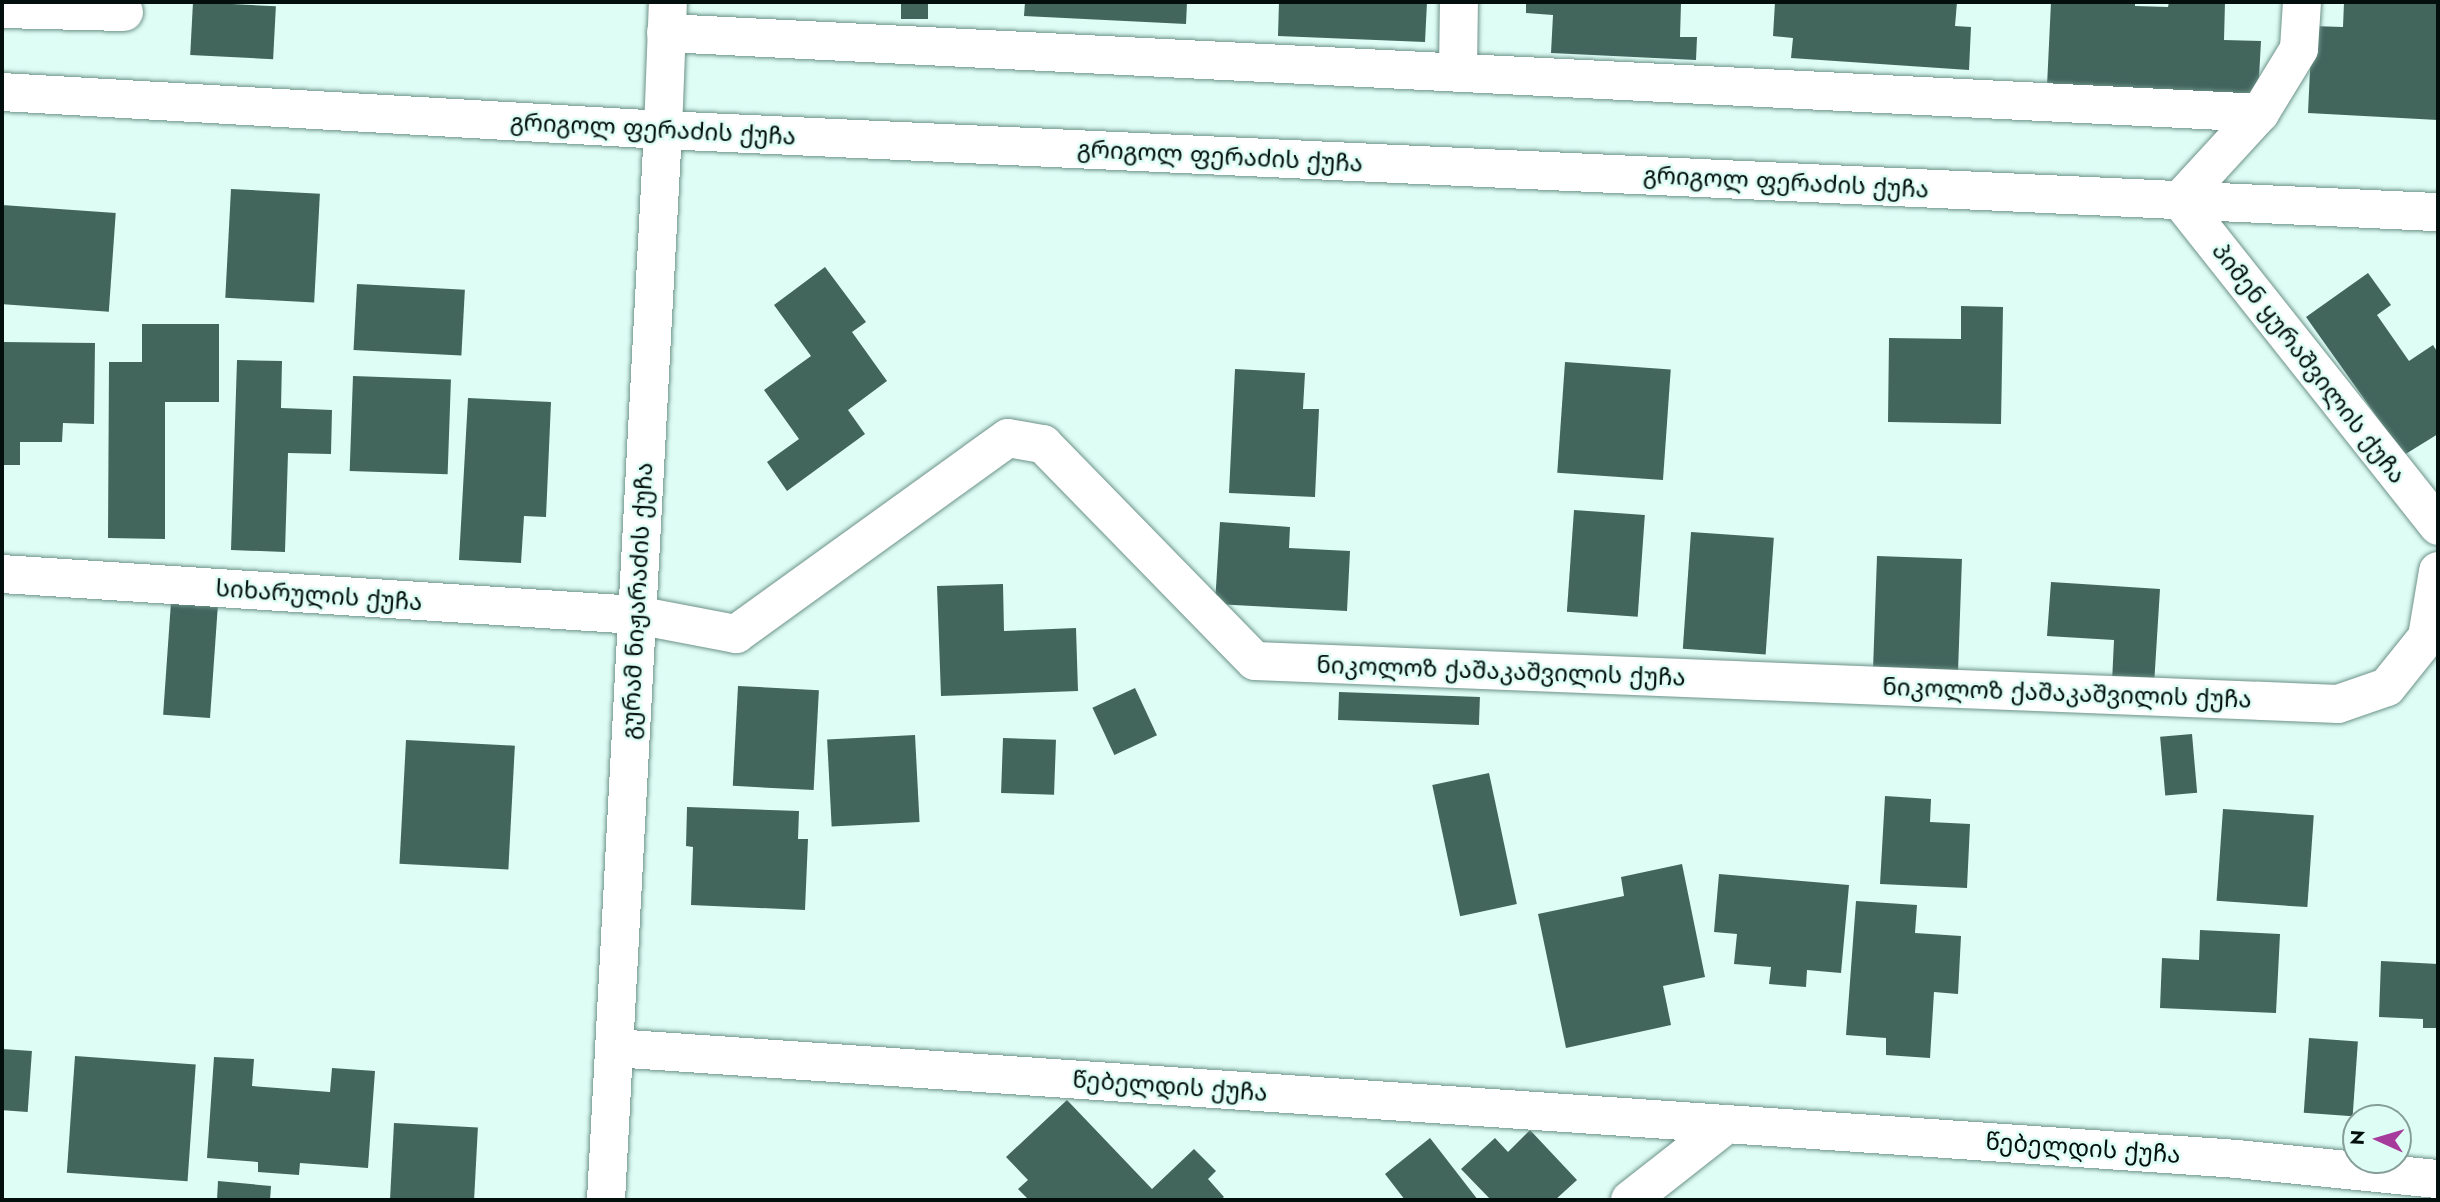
<!DOCTYPE html>
<meta charset="utf-8">
<style>
body{margin:0}
#map{position:relative;width:2440px;height:1202px;overflow:hidden;background:#defdf5;font-family:Jost,"Noto Sans Georgian",sans-serif}
div>[style]{position:absolute}
.building>*{inset:0;background:#42655c;transform-origin:0 0}
.roads{filter:drop-shadow(0 0 2px #6d9288) drop-shadow(0 0 2px #6d9288)}
.minor>*{height:38px;margin:-19px;padding:0 19px;transform-origin:19px;border-radius:19px;background:#fff}
.tertiary>*{height:38px;margin:-19px;padding:0 19px;transform-origin:19px;border-radius:19px;background:#fff}
span{translate:-50% -50%;white-space:nowrap;text-align:center;line-height:1.15;-webkit-text-stroke:5px #defdf5;paint-order:stroke}
.street-label{font-size:24px;color:#030f0c}
.frame{position:absolute;inset:0;border:4px solid #030f0c;pointer-events:none}
.north{position:absolute;left:2342px;top:1104px;width:70px;height:70px;box-sizing:border-box;background:#defdf5;border:2px solid #869e98;border-radius:50%;rotate:274deg;font-size:19px;font-weight:700;line-height:28px;text-align:center;color:#030f0c}
.north::after{content:'';display:block;margin:auto;width:24px;height:32px;background:#a73b9b;clip-path:polygon(50% 0,100% 100%,50% 72%,0 100%)}
</style>
<div id="map">
<div class="building">
<div style="left:193px;top:2px;width:83px;height:53px;rotate:3deg"></div>
<div style="left:901px;top:2px;width:27px;height:17px"></div>
<div style="clip-path:polygon(1025px 2px,1187px 2px,1186px 24px,1024px 16px)"></div>
<div style="clip-path:polygon(1279px 2px,1427px 2px,1425px 42px,1278px 36px)"></div>
<div style="clip-path:polygon(1526px 2px,1698px 2px,1681px 4px,1680px 37px,1697px 37px,1696px 60px,1551px 53px,1553px 15px,1526px 13px)"></div>
<div style="clip-path:polygon(1775px 2px,1957px 2px,1955px 26px,1971px 27px,1969px 70px,1791px 58px,1793px 38px,1773px 36px)"></div>
<div style="clip-path:polygon(2051px 2px,2135px 2px,2135px 6px,2168px 7px,2169px 2px,2225px 2px,2224px 40px,2261px 41px,2258px 96px,2047px 86px)"></div>
<div style="clip-path:polygon(2344px 2px,2438px 2px,2438px 120px,2308px 113px,2312px 26px,2343px 27px)"></div>
<div style="left:231px;top:189px;width:89px;height:109px;rotate:3deg"></div>
<div style="left:2px;top:205px;width:114px;height:99px;rotate:4deg"></div>
<div style="clip-path:polygon(825px 267px,866px 322px,852px 332px,887px 381px,848px 410px,865px 434px,787px 491px,767px 462px,799px 439px,764px 390px,811px 356px,774px 305px)"></div>
<div style="clip-path:polygon(2368px 273px,2391px 305px,2377px 315px,2409px 361px,2433px 345px,2438px 353px,2438px 434px,2404px 455px,2306px 317px)"></div>
<div style="left:357px;top:284px;width:108px;height:66px;rotate:3deg"></div>
<div style="clip-path:polygon(1961px 306px,2003px 307px,2001px 424px,1888px 422px,1889px 338px,1961px 339px)"></div>
<div style="clip-path:polygon(142px 324px,219px 324px,219px 402px,165px 402px,165px 539px,108px 538px,109px 362px,142px 362px)"></div>
<div style="clip-path:polygon(2px 342px,95px 343px,94px 424px,63px 423px,62px 442px,20px 442px,20px 465px,2px 465px)"></div>
<div style="clip-path:polygon(237px 360px,282px 361px,281px 408px,332px 410px,331px 454px,288px 453px,285px 552px,231px 550px)"></div>
<div style="left:1565px;top:362px;width:106px;height:111px;rotate:4deg"></div>
<div style="clip-path:polygon(1235px 369px,1305px 373px,1303px 409px,1319px 409px,1315px 497px,1229px 493px)"></div>
<div style="left:353px;top:376px;width:98px;height:95px;rotate:2deg"></div>
<div style="clip-path:polygon(468px 398px,551px 402px,546px 517px,524px 516px,521px 563px,459px 560px)"></div>
<div style="left:1574px;top:510px;width:71px;height:102px;rotate:4deg"></div>
<div style="clip-path:polygon(1220px 522px,1290px 527px,1289px 548px,1350px 551px,1347px 611px,1215px 604px)"></div>
<div style="left:1691px;top:532px;width:83px;height:117px;rotate:4deg"></div>
<div style="left:1877px;top:556px;width:85px;height:121px;rotate:2deg"></div>
<div style="clip-path:polygon(2051px 582px,2160px 589px,2154px 685px,2112px 682px,2114px 640px,2047px 636px)"></div>
<div style="clip-path:polygon(1003px 584px,1004px 631px,1076px 628px,1078px 691px,941px 696px,937px 586px)"></div>
<div style="left:171px;top:602px;width:47px;height:113px;rotate:4deg"></div>
<div style="left:738px;top:686px;width:81px;height:100px;rotate:3deg"></div>
<div style="left:1135px;top:688px;width:52px;height:47px;rotate:65deg"></div>
<div style="left:1339px;top:692px;width:141px;height:28px;rotate:2deg"></div>
<div style="left:2192px;top:734px;width:59px;height:32px;rotate:85deg"></div>
<div style="left:915px;top:735px;width:87px;height:88px;rotate:87deg"></div>
<div style="left:1003px;top:738px;width:53px;height:55px;rotate:2deg"></div>
<div style="left:406px;top:740px;width:109px;height:124px;rotate:3deg"></div>
<div style="left:1489px;top:773px;width:134px;height:58px;rotate:78deg"></div>
<div style="clip-path:polygon(1885px 796px,1931px 799px,1930px 822px,1970px 824px,1967px 888px,1880px 884px)"></div>
<div style="clip-path:polygon(687px 807px,799px 811px,798px 839px,808px 839px,805px 910px,691px 905px,693px 847px,686px 846px)"></div>
<div style="left:2223px;top:809px;width:91px;height:92px;rotate:4deg"></div>
<div style="clip-path:polygon(1682px 864px,1705px 977px,1663px 986px,1671px 1025px,1566px 1048px,1538px 914px,1624px 896px,1621px 877px)"></div>
<div style="clip-path:polygon(1719px 874px,1849px 885px,1841px 973px,1807px 970px,1806px 987px,1769px 984px,1771px 967px,1734px 964px,1737px 934px,1714px 932px)"></div>
<div style="clip-path:polygon(1856px 901px,1917px 905px,1915px 933px,1961px 936px,1958px 994px,1934px 992px,1930px 1058px,1886px 1055px,1886px 1038px,1846px 1035px)"></div>
<div style="clip-path:polygon(2200px 930px,2280px 934px,2276px 1013px,2160px 1008px,2162px 958px,2199px 960px)"></div>
<div style="clip-path:polygon(2381px 961px,2438px 964px,2438px 1028px,2423px 1028px,2423px 1019px,2379px 1017px)"></div>
<div style="left:2309px;top:1038px;width:49px;height:75px;rotate:4deg"></div>
<div style="left:2px;top:1049px;width:30px;height:61px;rotate:4deg"></div>
<div style="left:75px;top:1056px;width:121px;height:117px;rotate:4deg"></div>
<div style="clip-path:polygon(214px 1057px,254px 1059px,252px 1086px,330px 1092px,332px 1068px,375px 1071px,368px 1168px,300px 1163px,299px 1175px,258px 1172px,258px 1162px,207px 1158px)"></div>
<div style="clip-path:polygon(1067px 1100px,1152px 1189px,1194px 1149px,1216px 1171px,1208px 1179px,1224px 1197px,1220px 1200px,1029px 1200px,1018px 1189px,1028px 1180px,1006px 1157px)"></div>
<div style="left:394px;top:1123px;width:84px;height:77px;rotate:3deg"></div>
<div style="clip-path:polygon(1530px 1130px,1577px 1180px,1555px 1200px,1491px 1200px,1461px 1169px,1495px 1138px,1508px 1152px)"></div>
<div style="clip-path:polygon(1430px 1138px,1478px 1200px,1405px 1200px,1385px 1174px)"></div>
<div style="clip-path:polygon(218px 1181px,271px 1186px,270px 1200px,217px 1200px)"></div>
</div>
<div class="roads">
<div class="minor">
<div style="left:2302px;top:2px;width:47px;rotate:93.7deg"></div>
<div style="left:2299px;top:49px;width:75px;rotate:121.4deg"></div>
<div style="left:2260px;top:113px;width:118px;rotate:132.6deg"></div>
<div style="left:2180px;top:200px;width:416px;rotate:51.6deg"></div>
<div style="left:2px;top:9px;width:122px;rotate:1.4deg"></div>
<div style="left:666px;top:33px;width:1596px;rotate:2.87deg"></div>
<div style="left:1458px;top:70px;width:68px;rotate:-89.2deg"></div>
<div style="left:663px;top:130px;width:128px;rotate:-87.8deg"></div>
<div style="left:2px;top:574px;width:635px;rotate:3.7deg"></div>
<div style="left:636px;top:615px;width:102px;rotate:10.8deg"></div>
<div style="left:736px;top:634px;width:335px;rotate:-35.8deg"></div>
<div style="left:1008px;top:438px;width:36px;rotate:10deg"></div>
<div style="left:1043px;top:444px;width:303px;rotate:45.7deg"></div>
<div style="left:1255px;top:661px;width:1084px;rotate:2.27deg"></div>
<div style="left:2338px;top:704px;width:52px;rotate:-19.1deg"></div>
<div style="left:2387px;top:687px;width:64px;rotate:-51.3deg"></div>
<div style="left:2427px;top:637px;width:67px;rotate:-80.5deg"></div>
<div style="left:614px;top:1048px;width:1627px;rotate:3.91deg"></div>
<div style="left:2237px;top:1159px;width:202px;rotate:5.7deg"></div>
<div style="left:1630px;top:1200px;width:123px;rotate:-38.1deg"></div>
</div>
<div class="tertiary">
<div style="left:2px;top:92px;width:662px;rotate:3.29deg"></div>
<div style="left:663px;top:130px;width:1777px;rotate:2.65deg"></div>
<div style="left:606px;top:1200px;width:1072px;rotate:-86.95deg"></div>
</div>
</div>
<div class="street-label">
<span style="left:653px;top:129px;rotate:3deg">გრიგოლ ფერაძის ქუჩა</span>
<span style="left:1220px;top:156px;rotate:3deg">გრიგოლ ფერაძის ქუჩა</span>
<span style="left:1786px;top:182px;rotate:3deg">გრიგოლ ფერაძის ქუჩა</span>
<span style="left:2309px;top:363px;rotate:52deg">პიმენ ყურაშვილის ქუჩა</span>
<span style="left:319px;top:595px;rotate:4deg">სიხარულის ქუჩა</span>
<span style="left:637px;top:601px;rotate:-87deg">გურამ ნიჟარაძის ქუჩა</span>
<span style="left:1501px;top:671px;rotate:2deg">ნიკოლოზ ქაშაკაშვილის ქუჩა</span>
<span style="left:2067px;top:693px;rotate:2deg">ნიკოლოზ ქაშაკაშვილის ქუჩა</span>
<span style="left:1170px;top:1086px;rotate:4deg">წებელდის ქუჩა</span>
<span style="left:2083px;top:1148px;rotate:4deg">წებელდის ქუჩა</span>
</div>
<div class="frame"></div>
<div class="north">N</div>
</div>
